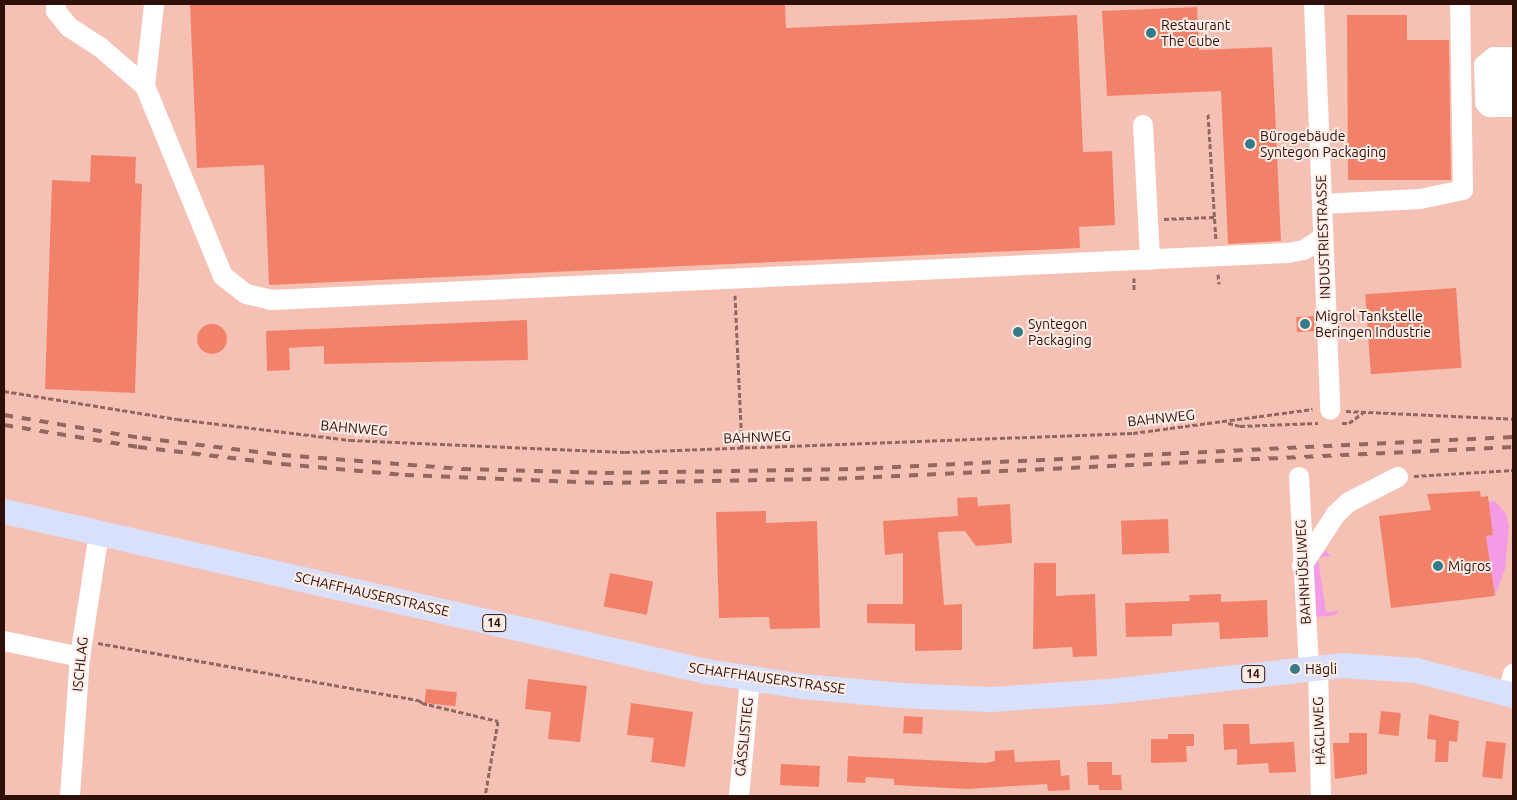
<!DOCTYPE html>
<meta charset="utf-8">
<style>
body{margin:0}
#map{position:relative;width:1517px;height:800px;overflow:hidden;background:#f6c1b5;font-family:Ubuntu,sans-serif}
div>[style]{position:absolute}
.green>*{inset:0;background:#f39ce5}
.building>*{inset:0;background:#f2816a;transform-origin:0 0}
.round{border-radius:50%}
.path>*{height:3px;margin-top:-1.5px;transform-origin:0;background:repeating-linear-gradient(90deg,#91675e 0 5px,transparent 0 7.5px)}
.minor>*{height:20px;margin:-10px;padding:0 10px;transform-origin:10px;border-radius:10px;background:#fff}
.major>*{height:25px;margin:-12.5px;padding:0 12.5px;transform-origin:12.5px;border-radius:12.5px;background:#d8e0fb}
.rail>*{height:4px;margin-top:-2px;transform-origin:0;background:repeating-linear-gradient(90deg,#92685f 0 9px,transparent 0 18px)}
.dots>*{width:14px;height:14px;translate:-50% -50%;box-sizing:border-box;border:2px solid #feece7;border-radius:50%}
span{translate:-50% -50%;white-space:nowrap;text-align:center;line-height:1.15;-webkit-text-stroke:4px #feece7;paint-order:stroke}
.shield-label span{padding:1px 4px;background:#feece7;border:1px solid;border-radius:4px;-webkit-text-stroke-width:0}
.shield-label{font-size:12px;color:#2e0f09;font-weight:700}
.poi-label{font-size:14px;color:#2e0f09}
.left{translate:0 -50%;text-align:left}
.street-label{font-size:14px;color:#2e0f09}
.frame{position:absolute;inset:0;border:5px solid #2e0f09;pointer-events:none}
</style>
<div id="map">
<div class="green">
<div style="clip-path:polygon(1495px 501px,1506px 514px,1509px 527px,1505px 569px,1495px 596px,1486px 536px,1493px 535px,1488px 502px)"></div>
<div style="clip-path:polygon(1326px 551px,1331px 556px,1318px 558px,1326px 612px,1339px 611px,1336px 615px,1318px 617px,1313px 615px,1309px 588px,1316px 557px)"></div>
</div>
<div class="building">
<div style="clip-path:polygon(190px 4px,785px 4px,786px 28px,1077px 15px,1083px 152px,1112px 151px,1115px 225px,1079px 227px,1080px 248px,269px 285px,264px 165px,197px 168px)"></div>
<div style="clip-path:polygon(1197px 7px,1199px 50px,1272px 47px,1281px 241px,1228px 244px,1221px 91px,1107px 96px,1102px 11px)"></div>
<div style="clip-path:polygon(1347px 15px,1407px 15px,1407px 40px,1449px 40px,1451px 180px,1348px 180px)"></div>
<div style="clip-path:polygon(91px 155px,136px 157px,135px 183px,142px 184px,135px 393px,45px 389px,52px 180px,90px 182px)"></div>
<div style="left:1456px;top:288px;width:80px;height:91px;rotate:86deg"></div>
<div style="left:1314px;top:316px;width:15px;height:18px;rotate:86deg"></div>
<div style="clip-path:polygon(527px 320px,528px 360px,324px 364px,324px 346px,289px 348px,290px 370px,267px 371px,266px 331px)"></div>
<div class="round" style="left:197px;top:324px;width:30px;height:30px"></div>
<div style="clip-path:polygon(1480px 491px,1481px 497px,1488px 496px,1493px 535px,1486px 536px,1495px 596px,1391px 608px,1379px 516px,1431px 510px,1427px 494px)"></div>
<div style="clip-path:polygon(977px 497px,978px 506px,1010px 504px,1012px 543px,976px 546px,965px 531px,938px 532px,944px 605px,962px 604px,962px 650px,915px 651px,915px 624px,867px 623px,867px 604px,903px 604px,903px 553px,885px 555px,883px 521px,958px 516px,957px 498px)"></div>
<div style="clip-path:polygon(766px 511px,766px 523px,817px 521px,820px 628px,770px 629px,769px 617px,719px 618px,716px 512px)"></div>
<div style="left:1168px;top:519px;width:34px;height:47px;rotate:88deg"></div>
<div style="clip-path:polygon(1034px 563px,1056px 563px,1056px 596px,1095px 594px,1097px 656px,1073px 657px,1072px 647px,1033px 649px)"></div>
<div style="left:610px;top:573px;width:44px;height:34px;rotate:11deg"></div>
<div style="clip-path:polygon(1221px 594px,1221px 602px,1267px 600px,1268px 637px,1220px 639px,1219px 622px,1172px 624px,1172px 636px,1126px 637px,1125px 603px,1190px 601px,1189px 595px)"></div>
<div style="clip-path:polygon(528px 679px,587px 686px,580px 742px,548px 739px,551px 712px,525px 709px)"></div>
<div style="left:426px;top:689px;width:31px;height:14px;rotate:6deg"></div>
<div style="clip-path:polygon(631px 703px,693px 712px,685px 767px,651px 762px,654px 738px,627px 735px)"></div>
<div style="left:1381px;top:711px;width:20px;height:23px;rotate:6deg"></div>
<div style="clip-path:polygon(1429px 714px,1459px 721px,1457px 742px,1449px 741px,1448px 762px,1435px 762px,1436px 740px,1427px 739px)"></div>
<div style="left:904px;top:716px;width:19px;height:17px;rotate:3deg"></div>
<div style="clip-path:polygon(1223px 724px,1249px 724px,1250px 744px,1294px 742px,1296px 772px,1269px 773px,1268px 763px,1237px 765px,1237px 749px,1224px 750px)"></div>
<div style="clip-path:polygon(1349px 733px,1367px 733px,1367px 774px,1335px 779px,1333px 743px,1349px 743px)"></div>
<div style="clip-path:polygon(1168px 734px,1194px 734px,1194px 746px,1186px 746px,1187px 762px,1151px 763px,1151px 739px,1168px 739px)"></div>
<div style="left:1486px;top:741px;width:20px;height:36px;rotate:6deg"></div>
<div style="clip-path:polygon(1014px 750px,1015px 762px,1060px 760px,1061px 776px,1069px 775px,1070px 790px,1048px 791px,1047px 784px,967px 789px,894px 785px,894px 779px,866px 777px,865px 783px,847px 782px,848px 756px,986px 763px,995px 761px,995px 751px)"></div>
<div style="clip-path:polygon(1087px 762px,1112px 762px,1112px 775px,1121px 775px,1122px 790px,1099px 790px,1099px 785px,1088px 785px)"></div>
<div style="left:781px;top:764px;width:39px;height:21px;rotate:3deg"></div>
</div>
<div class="path">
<div style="left:1208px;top:114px;width:126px;rotate:86.4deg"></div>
<div style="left:1164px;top:219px;width:50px;rotate:-2.3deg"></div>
<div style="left:1218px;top:274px;width:10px;rotate:84deg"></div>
<div style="left:1134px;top:290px;width:12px;rotate:-90deg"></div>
<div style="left:735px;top:295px;width:154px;rotate:87.4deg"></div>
<div style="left:4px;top:391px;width:175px;rotate:9.2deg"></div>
<div style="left:177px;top:419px;width:174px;rotate:6.9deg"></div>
<div style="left:350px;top:440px;width:275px;rotate:2.5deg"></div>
<div style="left:625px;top:452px;width:508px;rotate:-2.14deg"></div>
<div style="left:1133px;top:433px;width:181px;rotate:-7.6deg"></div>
<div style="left:1346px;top:411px;width:167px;rotate:2.7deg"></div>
<div style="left:1228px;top:423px;width:12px;rotate:14deg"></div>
<div style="left:1240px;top:426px;width:78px;rotate:-2.2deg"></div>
<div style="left:1342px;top:423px;width:7px"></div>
<div style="left:1349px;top:423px;width:17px;rotate:-36deg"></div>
<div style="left:1414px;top:476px;width:99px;rotate:-3.5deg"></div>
<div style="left:98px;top:643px;width:326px;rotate:10.1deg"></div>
<div style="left:419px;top:700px;width:4px;rotate:45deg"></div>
<div style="left:422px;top:703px;width:78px;rotate:13.3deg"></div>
<div style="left:498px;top:721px;width:76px;rotate:99.8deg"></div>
</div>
<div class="minor">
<div style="left:56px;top:4px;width:7px;rotate:90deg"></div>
<div style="left:56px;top:11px;width:21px;rotate:51deg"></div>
<div style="left:69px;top:27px;width:38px;rotate:33deg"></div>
<div style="left:101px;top:48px;width:58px;rotate:40.8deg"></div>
<div style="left:145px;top:86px;width:205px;rotate:67.7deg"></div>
<div style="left:223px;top:276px;width:29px;rotate:38deg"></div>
<div style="left:246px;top:294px;width:26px;rotate:13deg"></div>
<div style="left:271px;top:300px;width:1018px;rotate:-2.65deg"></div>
<div style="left:1288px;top:253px;width:16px;rotate:-11deg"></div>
<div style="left:1304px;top:250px;width:22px;rotate:-34deg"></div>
<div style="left:1314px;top:4px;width:406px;rotate:87.7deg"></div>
<div style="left:1513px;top:57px;width:19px;rotate:180deg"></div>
<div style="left:1494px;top:57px;width:13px;rotate:141deg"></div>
<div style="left:1484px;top:65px;width:38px;rotate:88deg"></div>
<div style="left:1485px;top:103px;width:6px;rotate:45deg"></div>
<div style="left:1489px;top:107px;width:24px"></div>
<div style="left:145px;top:86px;width:82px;rotate:-83.7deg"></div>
<div style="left:1509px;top:107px;width:8px;rotate:-130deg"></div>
<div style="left:1504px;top:101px;width:36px;rotate:-92deg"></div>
<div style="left:1503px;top:65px;width:12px;rotate:-35deg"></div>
<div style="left:1143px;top:125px;width:135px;rotate:87deg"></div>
<div style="left:1322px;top:204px;width:98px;rotate:-2.9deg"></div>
<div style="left:1420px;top:199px;width:44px;rotate:-11.8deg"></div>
<div style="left:1463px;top:190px;width:186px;rotate:-90.9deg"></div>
<div style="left:1299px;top:477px;width:190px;rotate:87deg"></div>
<div style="left:1302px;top:566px;width:62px;rotate:-56.8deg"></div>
<div style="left:1336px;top:514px;width:18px;rotate:-43deg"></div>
<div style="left:1349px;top:502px;width:55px;rotate:-27deg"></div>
<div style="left:4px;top:641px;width:78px;rotate:11.9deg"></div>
<div style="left:1318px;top:667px;width:129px;rotate:88.7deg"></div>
<div style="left:1508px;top:693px;width:20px;rotate:-75deg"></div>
<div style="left:70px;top:796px;width:139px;rotate:-85.9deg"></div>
<div style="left:80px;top:657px;width:125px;rotate:-81.3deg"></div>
<div style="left:739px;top:796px;width:118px;rotate:-84.6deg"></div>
</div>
<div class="major">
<div style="left:4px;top:511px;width:720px;rotate:12.84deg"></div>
<div style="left:706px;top:671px;width:97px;rotate:8.9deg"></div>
<div style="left:802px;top:686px;width:99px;rotate:5.2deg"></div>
<div style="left:901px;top:695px;width:89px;rotate:2.6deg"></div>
<div style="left:990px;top:699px;width:120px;rotate:-3.8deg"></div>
<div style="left:1110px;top:691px;width:232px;rotate:-6.4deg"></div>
<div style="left:1341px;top:665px;width:74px;rotate:3.9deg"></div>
<div style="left:1415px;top:670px;width:101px;rotate:14.3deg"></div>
</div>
<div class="rail">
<div style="left:4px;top:415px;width:140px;rotate:9.5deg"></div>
<div style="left:142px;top:438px;width:141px;rotate:6.9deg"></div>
<div style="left:282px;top:455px;width:181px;rotate:4.4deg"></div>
<div style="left:462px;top:469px;width:143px;rotate:1.6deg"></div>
<div style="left:605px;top:473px;width:251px;rotate:-0.9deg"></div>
<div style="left:856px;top:469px;width:658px;rotate:-2.79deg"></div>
<div style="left:4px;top:425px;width:136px;rotate:9.3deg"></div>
<div style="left:138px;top:447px;width:145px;rotate:6.7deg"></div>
<div style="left:282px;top:464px;width:123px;rotate:5.1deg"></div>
<div style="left:405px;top:475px;width:199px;rotate:2.3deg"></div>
<div style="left:604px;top:483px;width:251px;rotate:-1.1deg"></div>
<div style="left:855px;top:478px;width:659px;rotate:-2.7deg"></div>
</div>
<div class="dots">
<div style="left:1151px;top:33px;background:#357b88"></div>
<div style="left:1250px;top:144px;background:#357b88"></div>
<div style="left:1305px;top:324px;background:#357b88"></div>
<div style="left:1018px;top:332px;background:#357b88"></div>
<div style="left:1438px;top:566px;background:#357b88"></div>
<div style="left:1295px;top:669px;background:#357b88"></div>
</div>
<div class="shield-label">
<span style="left:494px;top:623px">14</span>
<span style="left:1253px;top:674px">14</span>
</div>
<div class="poi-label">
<span class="left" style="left:1161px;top:33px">Restaurant<br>The Cube</span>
<span class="left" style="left:1260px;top:144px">Bürogebäude<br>Syntegon Packaging</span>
<span class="left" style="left:1315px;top:324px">Migrol Tankstelle<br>Beringen Industrie</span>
<span class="left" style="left:1028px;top:332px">Syntegon<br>Packaging</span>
<span class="left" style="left:1448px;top:566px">Migros</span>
<span class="left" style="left:1305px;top:669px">Hägli</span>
</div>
<div class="street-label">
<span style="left:1323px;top:237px;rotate:-92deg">INDUSTRIESTRASSE</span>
<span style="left:1161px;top:418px;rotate:-6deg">BAHNWEG</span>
<span style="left:354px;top:428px;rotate:5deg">BAHNWEG</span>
<span style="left:757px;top:437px;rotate:-2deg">BAHNWEG</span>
<span style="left:1303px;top:572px;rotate:-93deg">BAHNHÜSLIWEG</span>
<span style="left:372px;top:594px;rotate:13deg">SCHAFFHAUSERSTRASSE</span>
<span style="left:80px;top:664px;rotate:-84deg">ISCHLAG</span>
<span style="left:767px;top:678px;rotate:8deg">SCHAFFHAUSERSTRASSE</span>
<span style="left:1319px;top:731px;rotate:-92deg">HÄGLIWEG</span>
<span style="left:744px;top:737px;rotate:-84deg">GÄSSLISTIEG</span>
</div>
<div class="frame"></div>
</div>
